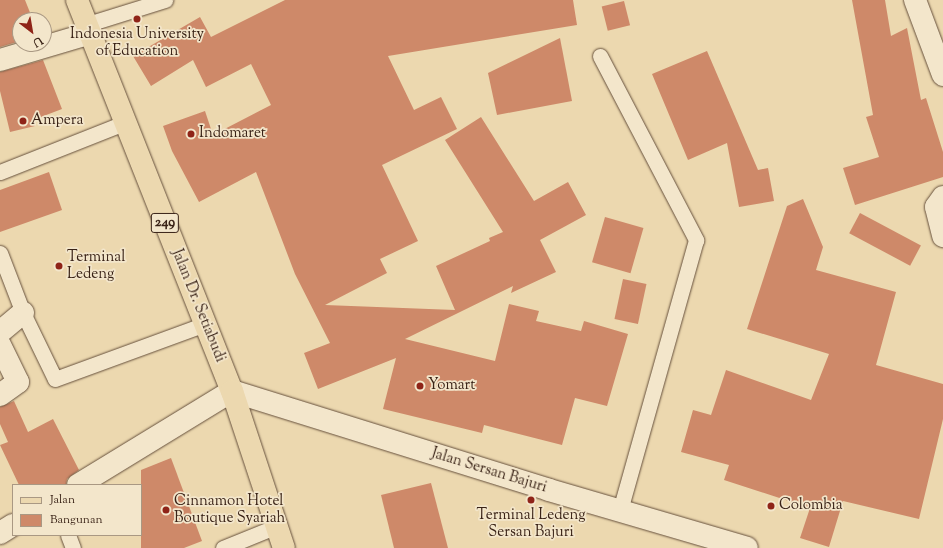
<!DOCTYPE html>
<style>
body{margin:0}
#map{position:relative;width:943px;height:548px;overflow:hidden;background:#ecd8af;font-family:"Sorts Mill Goudy",serif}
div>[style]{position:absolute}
.building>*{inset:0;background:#ce8969;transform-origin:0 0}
.roads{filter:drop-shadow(0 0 1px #66503c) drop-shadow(0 0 1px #66503c)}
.service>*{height:15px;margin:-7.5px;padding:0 7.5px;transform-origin:7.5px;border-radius:7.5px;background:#f3e6cb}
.minor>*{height:22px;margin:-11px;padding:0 11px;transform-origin:11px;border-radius:11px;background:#f3e6cb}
.secondary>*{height:22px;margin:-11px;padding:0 11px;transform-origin:11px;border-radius:11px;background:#f3e6cb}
.primary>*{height:22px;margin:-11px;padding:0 11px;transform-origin:11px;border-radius:11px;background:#ecd8af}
.dots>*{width:11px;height:11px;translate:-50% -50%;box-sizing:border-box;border:2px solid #f3e6cb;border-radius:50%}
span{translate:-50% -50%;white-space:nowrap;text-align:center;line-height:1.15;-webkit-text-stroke:3.5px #f3e6cb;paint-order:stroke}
.shield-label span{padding:1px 3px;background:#f3e6cb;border:1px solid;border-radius:3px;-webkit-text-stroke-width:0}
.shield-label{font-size:14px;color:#392216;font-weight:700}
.poi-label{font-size:15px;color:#392216}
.left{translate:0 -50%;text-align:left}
.street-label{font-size:15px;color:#392216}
.legend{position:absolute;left:12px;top:484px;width:130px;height:52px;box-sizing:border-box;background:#f3e6cb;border:1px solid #a99883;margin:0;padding:5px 7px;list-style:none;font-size:12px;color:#392216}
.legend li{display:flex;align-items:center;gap:8px;height:20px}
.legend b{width:20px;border:1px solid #a99883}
.north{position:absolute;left:12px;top:12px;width:40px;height:40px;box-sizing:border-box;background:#f3e6cb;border:1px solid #a99883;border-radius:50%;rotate:149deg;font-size:11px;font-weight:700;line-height:16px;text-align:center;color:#392216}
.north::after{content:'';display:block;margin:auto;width:14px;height:18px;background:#8f2418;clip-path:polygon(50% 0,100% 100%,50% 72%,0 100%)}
</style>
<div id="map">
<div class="building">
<div style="clip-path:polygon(0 0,25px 0,33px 20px,20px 20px,20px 41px,0 47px)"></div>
<div style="clip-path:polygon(285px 0,573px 0,577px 25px,388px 56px,414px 110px,441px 97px,457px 129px,382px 165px,418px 241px,380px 259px,387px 273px,325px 305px,455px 310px,436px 266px,490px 241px,489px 238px,503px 232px,445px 140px,481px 117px,534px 201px,568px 182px,586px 215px,540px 240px,556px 272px,511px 293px,513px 286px,405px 339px,495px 361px,509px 304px,539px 311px,536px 321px,581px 331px,584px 321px,628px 334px,607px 406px,575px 398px,562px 445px,484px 425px,482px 433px,383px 409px,396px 358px,318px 389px,304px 353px,330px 343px,295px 274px,256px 172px,199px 202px,172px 151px,163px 126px,205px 111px,213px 135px,271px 105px,251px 64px,206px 87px,193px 60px,151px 86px,133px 56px,200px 17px,211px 37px)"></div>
<div style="clip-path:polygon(852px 0,885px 0,891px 36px,907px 28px,921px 100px,926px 98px,943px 152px,943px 177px,855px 205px,843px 168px,879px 157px,866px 117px,873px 115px)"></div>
<div style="left:624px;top:1px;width:25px;height:23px;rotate:76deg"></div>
<div style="clip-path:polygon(560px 38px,572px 101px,497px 115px,488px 73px)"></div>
<div style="clip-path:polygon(707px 51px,758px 170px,768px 168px,774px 201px,739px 207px,727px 143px,688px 160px,652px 74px)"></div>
<div style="clip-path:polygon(43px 60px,62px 109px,33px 120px,35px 126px,10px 132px,0 91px,0 72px)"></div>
<div style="clip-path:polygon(49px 172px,62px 210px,0 232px,0 190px)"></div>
<div style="clip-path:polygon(803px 199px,823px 247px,816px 270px,896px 292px,876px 365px,943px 384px,943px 419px,919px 519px,843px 501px,829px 547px,800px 538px,810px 508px,724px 480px,729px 465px,681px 452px,693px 410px,711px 415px,726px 370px,811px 400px,829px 354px,747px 329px,787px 206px)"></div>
<div style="left:860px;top:213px;width:69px;height:23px;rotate:28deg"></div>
<div style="left:605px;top:217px;width:40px;height:47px;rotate:16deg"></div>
<div style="left:623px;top:279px;width:24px;height:41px;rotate:12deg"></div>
<div style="clip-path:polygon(14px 401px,28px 432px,53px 419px,79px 470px,67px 479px,66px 485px,19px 485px,0 445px,8px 442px,0 424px,0 407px)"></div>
<div style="clip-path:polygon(171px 458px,202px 541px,184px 548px,141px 548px,141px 470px)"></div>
<div style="clip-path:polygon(431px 483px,448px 548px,394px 548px,381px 495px)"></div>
</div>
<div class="roads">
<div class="service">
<div style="left:88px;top:24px;width:81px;rotate:-17.3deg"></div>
<div style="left:600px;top:56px;width:208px;rotate:62.4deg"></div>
<div style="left:696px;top:240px;width:280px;rotate:105.7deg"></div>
<div style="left:0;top:172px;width:136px;rotate:-21.6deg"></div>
<div style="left:0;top:253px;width:64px;rotate:69deg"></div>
<div style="left:23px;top:313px;width:73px;rotate:64.1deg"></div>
<div style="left:55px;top:379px;width:160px;rotate:-20.1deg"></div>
<div style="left:68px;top:535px;width:14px;rotate:69deg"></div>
<div style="left:223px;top:548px;width:58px;rotate:-22.2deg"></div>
</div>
<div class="minor">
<div style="left:915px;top:0;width:80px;rotate:69.5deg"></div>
<div style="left:0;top:60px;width:95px;rotate:-16.5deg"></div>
<div style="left:943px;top:197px;width:12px;rotate:125deg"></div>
<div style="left:936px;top:207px;width:30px;rotate:76deg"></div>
<div style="left:0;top:332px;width:30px;rotate:-40deg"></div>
<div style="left:0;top:345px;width:41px;rotate:64.1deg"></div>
<div style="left:18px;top:382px;width:22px;rotate:144deg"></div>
<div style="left:78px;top:485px;width:180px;rotate:-31.4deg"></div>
<div style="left:0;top:533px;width:15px;rotate:-32deg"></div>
</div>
<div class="secondary">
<div style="left:232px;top:391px;width:332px;rotate:17.3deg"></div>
<div style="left:549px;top:490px;width:206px;rotate:16.3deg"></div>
</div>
<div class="primary">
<div style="left:77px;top:0;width:421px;rotate:68.4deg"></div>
<div style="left:232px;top:391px;width:165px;rotate:71.7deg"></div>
</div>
</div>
<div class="dots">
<div style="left:137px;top:19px;background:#8f2418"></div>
<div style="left:23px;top:121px;background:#8f2418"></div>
<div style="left:191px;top:134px;background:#8f2418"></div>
<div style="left:59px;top:266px;background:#8f2418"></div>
<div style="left:420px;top:386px;background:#8f2418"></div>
<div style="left:531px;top:500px;background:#8f2418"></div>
<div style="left:771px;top:506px;background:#8f2418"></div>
<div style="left:166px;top:510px;background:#8f2418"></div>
</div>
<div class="shield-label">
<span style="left:165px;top:223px">249</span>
</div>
<div class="poi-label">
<span style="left:137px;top:43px">Indonesia University<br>of Education</span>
<span class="left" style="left:31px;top:121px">Ampera</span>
<span class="left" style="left:199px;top:134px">Indomaret</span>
<span class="left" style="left:67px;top:266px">Terminal<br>Ledeng</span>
<span class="left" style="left:428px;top:386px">Yomart</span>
<span class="left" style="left:174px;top:510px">Cinnamon Hotel<br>Boutique Syariah</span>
<span class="left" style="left:779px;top:506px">Colombia</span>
<span style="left:531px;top:524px">Terminal Ledeng<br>Sersan Bajuri</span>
</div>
<div class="street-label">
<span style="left:198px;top:306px;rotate:68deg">Jalan Dr. Setiabudi</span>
<span style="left:489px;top:471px;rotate:17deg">Jalan Sersan Bajuri</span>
</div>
<ul class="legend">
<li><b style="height:5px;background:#ecd8af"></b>Jalan</li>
<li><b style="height:11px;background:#ce8969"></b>Bangunan</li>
</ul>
<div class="north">U</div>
</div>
